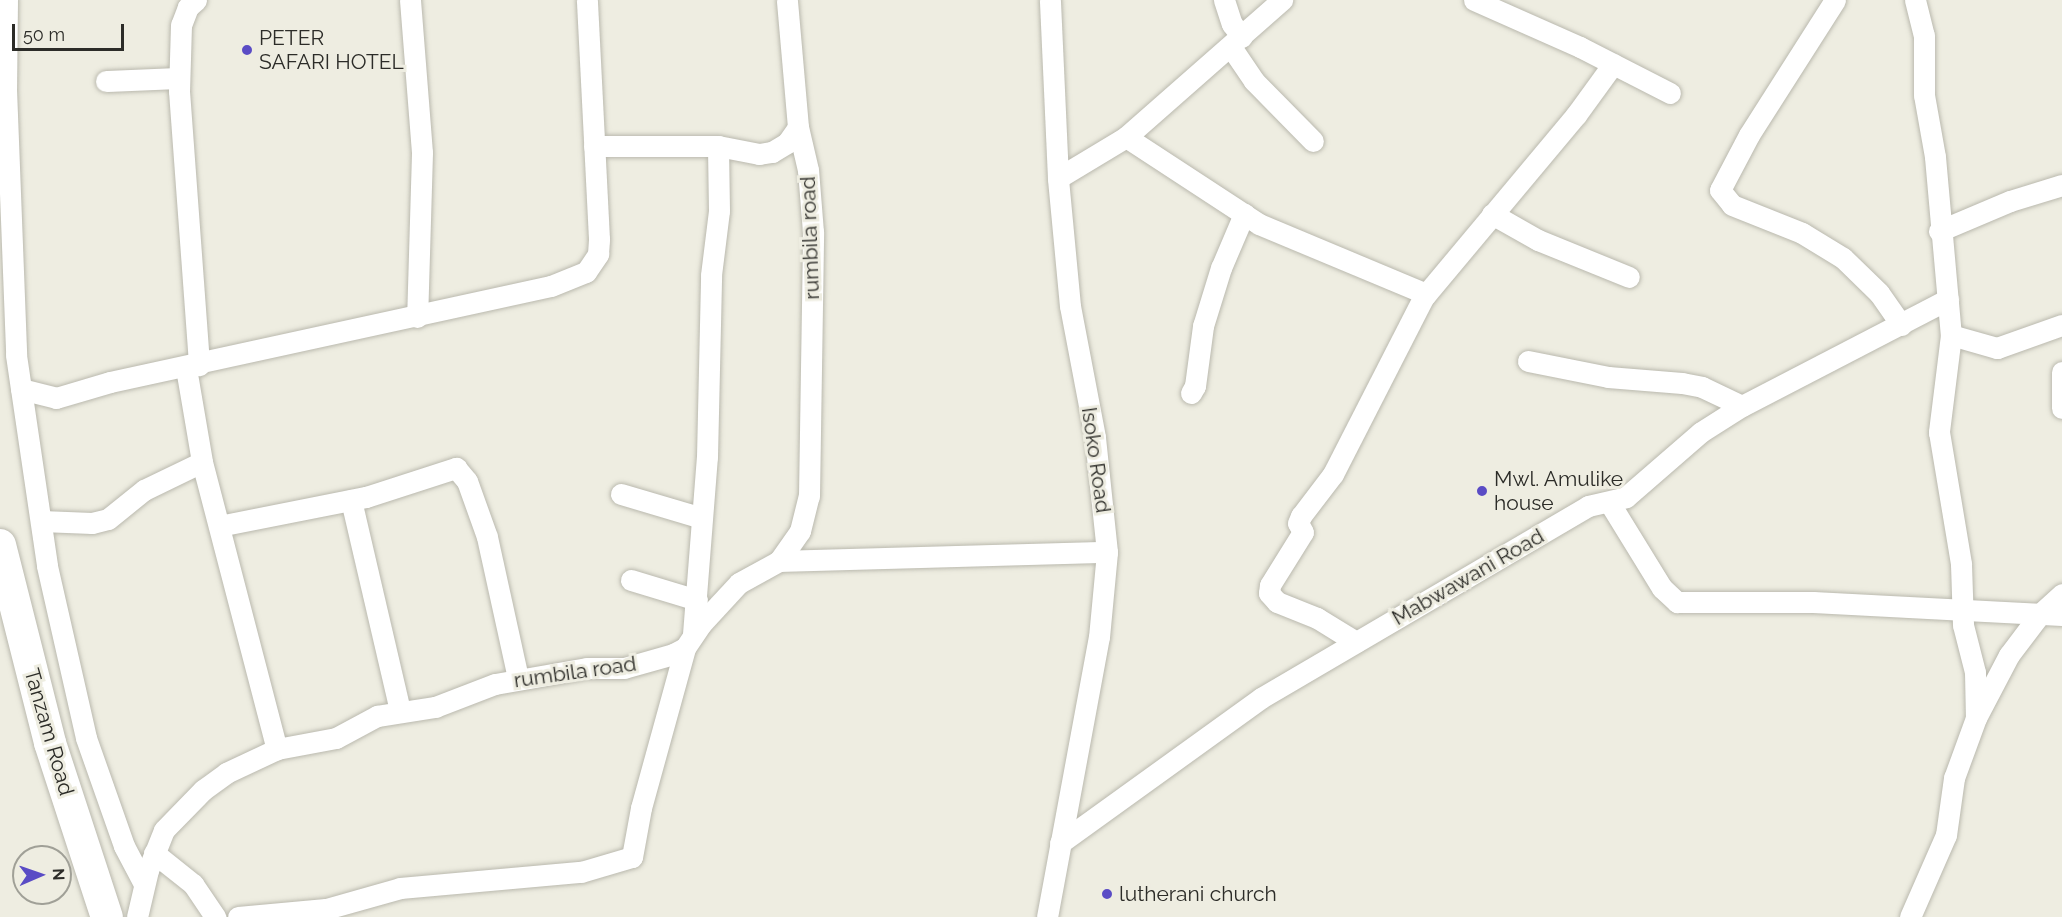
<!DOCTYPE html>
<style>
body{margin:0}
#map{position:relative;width:2062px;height:917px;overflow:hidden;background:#eeede1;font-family:Raleway,sans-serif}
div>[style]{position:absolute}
.roads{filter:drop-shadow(0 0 2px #bab9ae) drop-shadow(0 0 2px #bab9ae)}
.minor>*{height:21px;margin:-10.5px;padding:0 10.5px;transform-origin:10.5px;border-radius:10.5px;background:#fff}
.highway>*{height:32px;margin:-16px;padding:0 16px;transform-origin:16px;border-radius:16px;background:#fff}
.dots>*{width:16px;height:16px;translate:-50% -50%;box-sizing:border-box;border:3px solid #eeede1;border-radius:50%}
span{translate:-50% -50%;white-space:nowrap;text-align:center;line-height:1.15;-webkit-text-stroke:6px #eeede1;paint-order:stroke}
.poi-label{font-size:21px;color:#2c2c28}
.left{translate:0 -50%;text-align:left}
.street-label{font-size:21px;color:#2c2c28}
.north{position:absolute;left:12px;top:845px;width:60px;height:60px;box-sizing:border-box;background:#eeede1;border:2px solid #a0a097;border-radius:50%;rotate:88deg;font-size:16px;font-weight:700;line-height:24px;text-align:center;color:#2c2c28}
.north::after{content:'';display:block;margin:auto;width:21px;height:27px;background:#5a4cc5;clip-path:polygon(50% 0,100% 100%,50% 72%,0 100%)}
.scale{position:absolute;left:12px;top:24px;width:112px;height:27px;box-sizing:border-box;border:3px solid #2c2c28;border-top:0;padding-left:8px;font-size:18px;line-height:21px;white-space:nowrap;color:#2c2c28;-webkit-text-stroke:4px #eeede1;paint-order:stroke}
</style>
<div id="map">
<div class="roads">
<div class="minor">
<div style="left:7px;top:0;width:89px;rotate:90.6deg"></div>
<div style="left:6px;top:89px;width:266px;rotate:87.8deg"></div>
<div style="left:16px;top:355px;width:213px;rotate:81.6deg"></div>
<div style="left:47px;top:566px;width:176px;rotate:77.2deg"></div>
<div style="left:86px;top:738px;width:114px;rotate:70.6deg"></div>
<div style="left:124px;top:846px;width:43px;rotate:62.2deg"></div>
<div style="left:196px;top:0;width:11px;rotate:139deg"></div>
<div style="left:188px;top:7px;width:19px;rotate:111deg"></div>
<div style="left:181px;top:25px;width:66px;rotate:91.7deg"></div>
<div style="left:179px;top:91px;width:275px;rotate:85.8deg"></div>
<div style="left:410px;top:0;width:153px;rotate:85.5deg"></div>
<div style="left:422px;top:153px;width:164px;rotate:91.7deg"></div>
<div style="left:1224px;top:0;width:25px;rotate:72deg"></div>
<div style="left:1232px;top:24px;width:16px;rotate:52deg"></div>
<div style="left:1474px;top:0;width:116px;rotate:23.9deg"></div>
<div style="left:1580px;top:47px;width:101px;rotate:27.1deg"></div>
<div style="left:1835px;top:0;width:160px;rotate:122.5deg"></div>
<div style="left:1749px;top:135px;width:62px;rotate:117.8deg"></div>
<div style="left:1720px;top:190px;width:19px;rotate:51deg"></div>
<div style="left:1732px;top:205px;width:75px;rotate:21.8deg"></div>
<div style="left:1802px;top:233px;width:48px;rotate:31.4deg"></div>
<div style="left:1843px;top:258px;width:50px;rotate:44.2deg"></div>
<div style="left:1879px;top:293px;width:39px;rotate:55deg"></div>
<div style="left:1915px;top:0;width:36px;rotate:76deg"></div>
<div style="left:1924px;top:35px;width:60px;rotate:90deg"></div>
<div style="left:1924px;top:95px;width:63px;rotate:79.9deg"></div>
<div style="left:1935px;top:157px;width:179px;rotate:84.9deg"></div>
<div style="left:1951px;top:335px;width:98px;rotate:97.1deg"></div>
<div style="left:1939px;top:432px;width:134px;rotate:80.5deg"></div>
<div style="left:1961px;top:564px;width:61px;rotate:88.1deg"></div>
<div style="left:1963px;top:625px;width:49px;rotate:75.7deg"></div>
<div style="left:1975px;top:672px;width:46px;rotate:88.8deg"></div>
<div style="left:1231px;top:47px;width:41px;rotate:55.9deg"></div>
<div style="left:1254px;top:81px;width:84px;rotate:45.5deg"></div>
<div style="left:106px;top:81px;width:73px;rotate:-2.4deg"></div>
<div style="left:1126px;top:137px;width:159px;rotate:33.2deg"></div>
<div style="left:1259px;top:224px;width:181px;rotate:22.7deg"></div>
<div style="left:594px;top:146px;width:124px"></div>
<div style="left:718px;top:146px;width:42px;rotate:11deg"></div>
<div style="left:759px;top:154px;width:13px;rotate:-9deg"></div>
<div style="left:772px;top:152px;width:17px;rotate:-31deg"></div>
<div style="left:787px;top:143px;width:19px;rotate:-55deg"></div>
<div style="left:798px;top:127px;width:127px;rotate:-95deg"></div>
<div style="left:1058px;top:178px;width:79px;rotate:-31.1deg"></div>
<div style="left:1126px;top:137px;width:208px;rotate:-41.3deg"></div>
<div style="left:1492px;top:214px;width:53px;rotate:29.5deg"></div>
<div style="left:1538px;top:240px;width:98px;rotate:22.1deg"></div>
<div style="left:1939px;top:231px;width:77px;rotate:-22.9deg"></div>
<div style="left:2010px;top:201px;width:54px;rotate:-17.1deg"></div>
<div style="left:1951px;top:335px;width:48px;rotate:15.8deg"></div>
<div style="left:1997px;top:348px;width:69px;rotate:-19.5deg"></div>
<div style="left:1528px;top:361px;width:82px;rotate:11.3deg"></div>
<div style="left:1608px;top:377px;width:74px;rotate:4.6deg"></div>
<div style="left:1682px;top:383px;width:20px;rotate:11deg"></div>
<div style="left:1702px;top:387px;width:44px;rotate:25.4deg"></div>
<div style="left:186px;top:368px;width:95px;rotate:80.3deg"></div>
<div style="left:202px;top:462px;width:297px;rotate:75.4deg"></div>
<div style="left:2062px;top:372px;width:36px;rotate:90deg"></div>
<div style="left:21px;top:389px;width:36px;rotate:14deg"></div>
<div style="left:56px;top:398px;width:56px;rotate:-16.5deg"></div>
<div style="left:110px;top:382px;width:451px;rotate:-12.3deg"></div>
<div style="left:551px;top:286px;width:38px;rotate:-22deg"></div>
<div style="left:586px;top:272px;width:22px;rotate:-56deg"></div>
<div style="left:598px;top:254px;width:15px;rotate:-86deg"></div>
<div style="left:599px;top:239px;width:239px;rotate:-92.9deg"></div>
<div style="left:1191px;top:393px;width:8px;rotate:-60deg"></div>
<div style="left:1195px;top:386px;width:61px;rotate:-82.4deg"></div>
<div style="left:1203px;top:326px;width:61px;rotate:-72.8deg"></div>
<div style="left:1221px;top:268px;width:59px;rotate:-66.9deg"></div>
<div style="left:621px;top:494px;width:84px;rotate:16.5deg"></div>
<div style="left:351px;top:500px;width:217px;rotate:76.9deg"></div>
<div style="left:1609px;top:502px;width:101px;rotate:58.4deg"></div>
<div style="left:1662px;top:588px;width:21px;rotate:43deg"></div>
<div style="left:1677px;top:602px;width:136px"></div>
<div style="left:1813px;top:602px;width:249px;rotate:3deg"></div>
<div style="left:41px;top:521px;width:51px;rotate:2.2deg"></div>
<div style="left:92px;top:523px;width:16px;rotate:-14deg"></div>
<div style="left:108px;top:519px;width:46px;rotate:-38.9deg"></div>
<div style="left:144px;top:490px;width:64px;rotate:-25.8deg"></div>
<div style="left:219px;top:526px;width:150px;rotate:-11.2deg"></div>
<div style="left:366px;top:497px;width:95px;rotate:-17.9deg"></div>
<div style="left:456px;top:468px;width:17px;rotate:50deg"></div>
<div style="left:467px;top:481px;width:59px;rotate:70.3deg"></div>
<div style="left:487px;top:537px;width:144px;rotate:77.6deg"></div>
<div style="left:779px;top:561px;width:328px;rotate:-1.6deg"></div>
<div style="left:631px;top:580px;width:69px;rotate:16.9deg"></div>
<div style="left:693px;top:634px;width:178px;rotate:-85.5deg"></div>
<div style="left:707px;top:457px;width:182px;rotate:-88.7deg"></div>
<div style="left:711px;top:275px;width:64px;rotate:-82.9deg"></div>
<div style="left:719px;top:211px;width:65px;rotate:-90.9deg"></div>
<div style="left:1356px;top:642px;width:46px;rotate:-148.4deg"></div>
<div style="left:1317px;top:618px;width:43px;rotate:-158.2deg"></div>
<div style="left:1277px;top:602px;width:12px;rotate:-132deg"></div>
<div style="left:1269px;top:593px;width:8px;rotate:-83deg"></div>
<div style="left:1270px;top:585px;width:62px;rotate:-58.1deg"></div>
<div style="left:1303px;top:532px;width:10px;rotate:-119deg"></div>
<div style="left:1298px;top:523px;width:8px;rotate:-67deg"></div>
<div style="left:1301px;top:516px;width:53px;rotate:-52.7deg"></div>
<div style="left:1333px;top:474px;width:198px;rotate:-62.9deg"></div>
<div style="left:1423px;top:298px;width:239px;rotate:-50.1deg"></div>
<div style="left:1576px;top:115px;width:63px;rotate:-54deg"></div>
<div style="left:1060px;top:843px;width:248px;rotate:-35.8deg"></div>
<div style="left:1261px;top:698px;width:379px;rotate:-30.4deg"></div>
<div style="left:1588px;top:506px;width:39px;rotate:-13deg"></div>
<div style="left:1626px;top:497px;width:99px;rotate:-40.9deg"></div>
<div style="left:1701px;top:432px;width:49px;rotate:-32.4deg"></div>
<div style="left:1742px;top:406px;width:232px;rotate:-27.4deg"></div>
<div style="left:154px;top:853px;width:50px;rotate:38.5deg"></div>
<div style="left:193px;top:884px;width:40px;rotate:56deg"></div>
<div style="left:137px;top:917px;width:48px;rotate:-76.8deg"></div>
<div style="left:148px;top:870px;width:43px;rotate:-68.2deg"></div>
<div style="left:164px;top:830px;width:56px;rotate:-45.7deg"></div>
<div style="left:203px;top:790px;width:29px;rotate:-36deg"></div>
<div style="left:226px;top:773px;width:56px;rotate:-25.2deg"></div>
<div style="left:277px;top:749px;width:60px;rotate:-10.6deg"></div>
<div style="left:336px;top:738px;width:47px;rotate:-28.2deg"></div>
<div style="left:377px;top:716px;width:59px;rotate:-8.8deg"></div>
<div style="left:435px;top:707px;width:64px;rotate:-21deg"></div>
<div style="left:495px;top:684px;width:93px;rotate:-9.9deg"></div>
<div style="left:587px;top:668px;width:37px"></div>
<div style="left:624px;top:668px;width:51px;rotate:-15.9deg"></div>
<div style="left:673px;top:654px;width:13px;rotate:-27deg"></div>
<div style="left:685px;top:648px;width:29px;rotate:-56deg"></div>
<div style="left:701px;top:624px;width:56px;rotate:-47.2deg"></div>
<div style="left:739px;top:583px;width:46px;rotate:-28.8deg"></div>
<div style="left:779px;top:561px;width:37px;rotate:-55deg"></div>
<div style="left:800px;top:531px;width:36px;rotate:-76deg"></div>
<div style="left:809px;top:496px;width:264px;rotate:-89.1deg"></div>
<div style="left:813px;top:232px;width:62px;rotate:-94.6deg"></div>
<div style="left:808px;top:170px;width:44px;rotate:-103.1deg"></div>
<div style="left:238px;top:917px;width:88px;rotate:-5.2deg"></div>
<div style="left:326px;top:909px;width:77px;rotate:-15.8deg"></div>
<div style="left:400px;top:888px;width:182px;rotate:-5.1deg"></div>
<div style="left:581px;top:872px;width:53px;rotate:-16.4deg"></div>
<div style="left:632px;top:857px;width:50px;rotate:-79.6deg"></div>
<div style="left:641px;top:808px;width:166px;rotate:-74.6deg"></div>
<div style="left:1047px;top:917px;width:285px;rotate:-79.5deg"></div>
<div style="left:1099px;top:637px;width:85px;rotate:-84.6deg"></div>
<div style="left:1107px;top:552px;width:116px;rotate:-96deg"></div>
<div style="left:1095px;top:437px;width:133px;rotate:-100.8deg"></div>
<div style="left:1070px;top:306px;width:129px;rotate:-95.4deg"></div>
<div style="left:1058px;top:178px;width:178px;rotate:-92.6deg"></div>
<div style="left:1910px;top:917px;width:90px;rotate:-66.3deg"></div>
<div style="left:1946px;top:835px;width:58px;rotate:-82deg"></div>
<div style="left:1954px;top:778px;width:64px;rotate:-69.9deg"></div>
<div style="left:1976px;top:718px;width:71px;rotate:-62.4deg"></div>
<div style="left:2009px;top:655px;width:51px;rotate:-52.9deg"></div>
<div style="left:2040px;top:614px;width:30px;rotate:-42deg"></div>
</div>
<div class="highway">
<div style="left:0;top:545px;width:204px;rotate:75.8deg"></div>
<div style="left:50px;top:743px;width:183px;rotate:71.9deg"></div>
</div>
</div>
<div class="dots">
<div style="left:247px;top:50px;background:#5a4cc5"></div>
<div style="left:1482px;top:491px;background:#5a4cc5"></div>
<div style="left:1107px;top:894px;background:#5a4cc5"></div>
</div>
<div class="poi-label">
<span class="left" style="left:259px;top:50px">PETER<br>SAFARI HOTEL</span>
<span class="left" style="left:1494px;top:491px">Mwl. Amulike<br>house</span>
<span class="left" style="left:1119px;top:894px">lutherani church</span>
</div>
<div class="street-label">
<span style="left:810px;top:238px;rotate:-92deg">rumbila road</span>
<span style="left:1096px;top:460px;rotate:82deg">Isoko Road</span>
<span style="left:1468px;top:577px;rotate:-30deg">Mabwawani Road</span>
<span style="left:575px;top:672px;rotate:-8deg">rumbila road</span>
<span style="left:49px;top:732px;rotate:74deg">Tanzam Road</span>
</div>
<div class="north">N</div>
<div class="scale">50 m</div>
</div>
